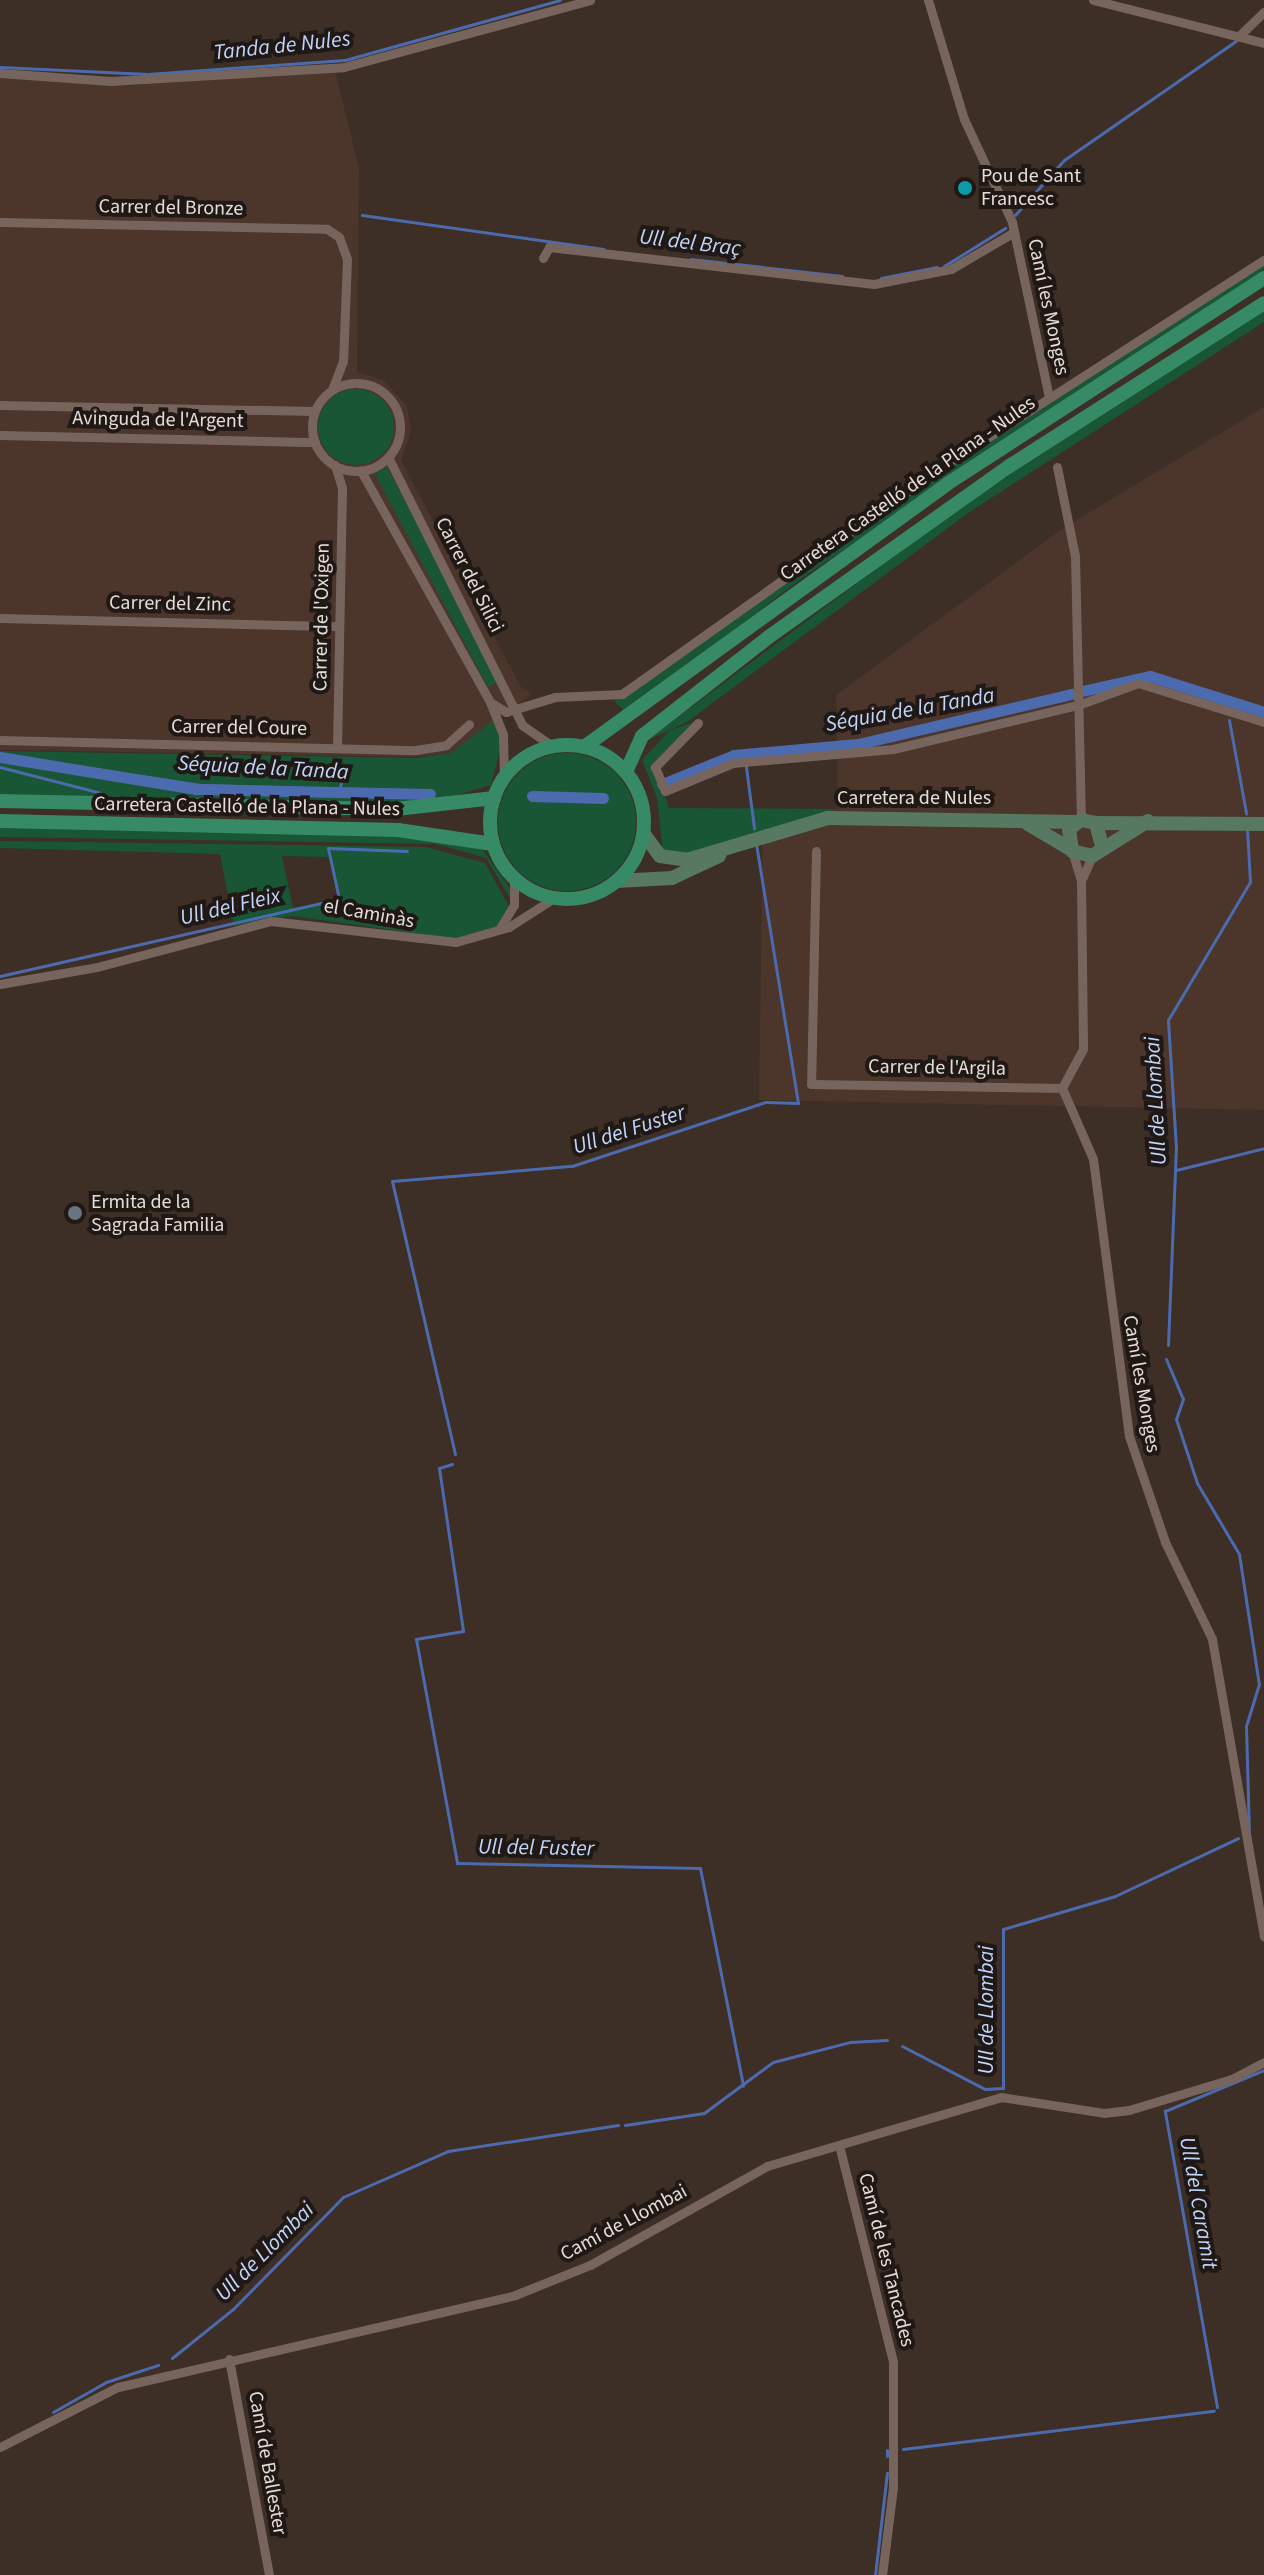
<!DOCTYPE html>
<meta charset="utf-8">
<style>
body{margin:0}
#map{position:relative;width:1264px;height:2575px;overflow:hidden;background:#3d2e26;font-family:"Source Sans 3",sans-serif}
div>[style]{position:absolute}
.built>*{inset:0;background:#4c352b}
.green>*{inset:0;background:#195635;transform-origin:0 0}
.round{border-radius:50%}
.stream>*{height:3px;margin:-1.5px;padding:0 1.5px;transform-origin:1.5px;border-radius:1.5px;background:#4c6bae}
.canal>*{height:11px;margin:-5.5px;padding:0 5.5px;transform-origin:5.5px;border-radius:5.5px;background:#4c6bae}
.street>*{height:9px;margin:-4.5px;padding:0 4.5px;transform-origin:4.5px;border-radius:4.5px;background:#77655d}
.street>.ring{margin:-4.5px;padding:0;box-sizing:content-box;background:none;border:9px solid #77655d;border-radius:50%}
.secondary>*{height:14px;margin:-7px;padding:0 7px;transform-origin:7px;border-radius:7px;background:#577861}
.primary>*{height:14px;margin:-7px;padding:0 7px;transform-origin:7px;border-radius:7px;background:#368a65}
.primary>.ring{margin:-7px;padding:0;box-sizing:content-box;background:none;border:14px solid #368a65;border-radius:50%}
.dots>*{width:22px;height:22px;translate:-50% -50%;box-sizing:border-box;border:4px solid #1f1814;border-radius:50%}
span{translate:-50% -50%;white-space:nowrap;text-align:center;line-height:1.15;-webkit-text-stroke:8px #1f1814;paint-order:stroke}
.poi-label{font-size:20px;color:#e7ddd8}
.left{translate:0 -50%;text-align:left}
.street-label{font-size:20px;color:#e7ddd8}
.water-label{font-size:22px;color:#c2d5fb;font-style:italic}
</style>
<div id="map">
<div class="built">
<div style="clip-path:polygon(335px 71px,359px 168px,357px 372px,383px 380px,407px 406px,411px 432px,401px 460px,521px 687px,532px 694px,451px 753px,415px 757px,0 750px,0 77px,124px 86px)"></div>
<div style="clip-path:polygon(1264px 407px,1264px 1110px,759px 1100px,763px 811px,838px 809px,836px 695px,1062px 529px)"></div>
</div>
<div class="green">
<div style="clip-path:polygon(1264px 262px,1264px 270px,802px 578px,627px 713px,614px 701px,1050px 399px)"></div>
<div style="clip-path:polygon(1264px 309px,1264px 322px,968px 513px,687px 722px,646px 741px,974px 496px)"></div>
<div class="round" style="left:318px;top:389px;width:76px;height:76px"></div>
<div style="left:387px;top:467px;width:242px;height:14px;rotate:62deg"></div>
<div style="clip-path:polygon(494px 720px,502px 742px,491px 785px,430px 803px,0 795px,0 751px,415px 758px,451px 753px)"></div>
<div style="clip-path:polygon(695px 722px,654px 766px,669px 808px,838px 809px,695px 855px,663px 853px,657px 798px,642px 760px,670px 730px)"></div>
<div class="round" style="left:498px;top:753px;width:138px;height:138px"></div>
<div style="clip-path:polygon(0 827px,413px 836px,482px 849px,512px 891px,511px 900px,486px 858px,436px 844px,0 837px)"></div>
<div style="clip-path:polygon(evenodd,0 841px,426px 847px,485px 863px,510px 908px,497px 927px,456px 939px,293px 916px,234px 926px,220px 854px,0 848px,0 841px,282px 856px,329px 857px,339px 899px,293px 908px,282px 856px)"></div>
</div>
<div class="stream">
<div style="left:0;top:67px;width:148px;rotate:2.7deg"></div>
<div style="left:148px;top:74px;width:197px;rotate:-4.1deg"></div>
<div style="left:345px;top:60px;width:223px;rotate:-15.6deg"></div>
<div style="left:362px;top:215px;width:244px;rotate:8deg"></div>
<div style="left:1015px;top:215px;width:74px;rotate:-48.3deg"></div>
<div style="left:1064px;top:160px;width:209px;rotate:-34.7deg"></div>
<div style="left:691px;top:259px;width:152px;rotate:6.4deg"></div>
<div style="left:944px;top:266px;width:72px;rotate:-31.9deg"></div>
<div style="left:881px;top:278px;width:57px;rotate:-11.1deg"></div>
<div style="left:1086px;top:694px;width:62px;rotate:-14deg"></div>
<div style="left:1146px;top:679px;width:123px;rotate:17deg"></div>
<div style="left:1229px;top:720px;width:95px;rotate:79.6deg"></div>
<div style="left:848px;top:744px;width:224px;rotate:-11.6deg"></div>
<div style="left:38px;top:760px;width:166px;rotate:8.7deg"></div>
<div style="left:202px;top:785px;width:138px;rotate:1.7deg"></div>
<div style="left:340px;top:789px;width:7px;rotate:-82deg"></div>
<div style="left:0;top:767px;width:104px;rotate:14.4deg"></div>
<div style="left:746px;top:767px;width:62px;rotate:82.5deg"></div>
<div style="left:0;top:976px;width:348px;rotate:-12.8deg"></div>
<div style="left:339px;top:899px;width:52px;rotate:-102.2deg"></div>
<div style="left:328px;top:848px;width:79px;rotate:2.2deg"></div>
<div style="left:1176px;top:1170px;width:91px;rotate:-14deg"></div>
<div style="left:1168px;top:1345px;width:197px;rotate:-87.7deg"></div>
<div style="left:1176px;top:1148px;width:128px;rotate:-93.6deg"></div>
<div style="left:1168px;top:1020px;width:161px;rotate:-59.3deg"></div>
<div style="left:1250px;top:882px;width:53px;rotate:-93.2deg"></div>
<div style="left:1166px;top:1359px;width:43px;rotate:67deg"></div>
<div style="left:1183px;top:1399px;width:21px;rotate:109deg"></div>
<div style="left:1176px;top:1419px;width:67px;rotate:71.8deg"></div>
<div style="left:1197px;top:1483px;width:82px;rotate:59.4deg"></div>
<div style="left:1239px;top:1554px;width:132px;rotate:81.3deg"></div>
<div style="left:1259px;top:1684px;width:44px;rotate:107.2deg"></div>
<div style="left:1246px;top:1726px;width:105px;rotate:88.4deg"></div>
<div style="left:455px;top:1454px;width:280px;rotate:-103deg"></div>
<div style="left:392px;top:1181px;width:181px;rotate:-4.8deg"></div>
<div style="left:572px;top:1166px;width:204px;rotate:-18.3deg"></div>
<div style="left:766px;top:1102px;width:32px;rotate:2deg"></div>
<div style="left:798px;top:1103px;width:261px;rotate:-99.2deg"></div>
<div style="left:452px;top:1464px;width:14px;rotate:163deg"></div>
<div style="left:439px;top:1468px;width:165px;rotate:81.6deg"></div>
<div style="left:463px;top:1631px;width:48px;rotate:170.3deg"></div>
<div style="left:416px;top:1639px;width:228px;rotate:79.6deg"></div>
<div style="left:457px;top:1863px;width:243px;rotate:1.2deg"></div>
<div style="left:700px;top:1868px;width:222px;rotate:78.8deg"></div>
<div style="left:902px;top:2046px;width:93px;rotate:27.4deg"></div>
<div style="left:985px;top:2089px;width:18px;rotate:-3deg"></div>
<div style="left:1003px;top:2088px;width:159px;rotate:-90deg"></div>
<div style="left:1003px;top:1929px;width:117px;rotate:-16.4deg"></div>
<div style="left:1115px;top:1896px;width:136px;rotate:-25.2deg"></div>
<div style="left:625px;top:2125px;width:80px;rotate:-8.6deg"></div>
<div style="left:704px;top:2113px;width:86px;rotate:-36.5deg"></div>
<div style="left:773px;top:2062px;width:80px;rotate:-14.6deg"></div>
<div style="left:850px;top:2042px;width:37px;rotate:-3deg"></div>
<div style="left:172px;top:2358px;width:78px;rotate:-38.8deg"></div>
<div style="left:233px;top:2309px;width:157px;rotate:-45.5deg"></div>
<div style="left:343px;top:2197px;width:115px;rotate:-23.7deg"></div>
<div style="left:448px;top:2151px;width:172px;rotate:-8.7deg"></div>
<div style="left:1217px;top:2407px;width:301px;rotate:-100deg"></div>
<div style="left:1165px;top:2111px;width:107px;rotate:-22.5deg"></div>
<div style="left:53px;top:2412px;width:61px;rotate:-29.5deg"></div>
<div style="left:106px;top:2382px;width:55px;rotate:-18.1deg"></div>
<div style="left:903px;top:2449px;width:313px;rotate:-7deg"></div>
<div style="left:887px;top:2450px;width:6px;rotate:90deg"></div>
<div style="left:875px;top:2575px;width:103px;rotate:-83.3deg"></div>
</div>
<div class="canal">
<div style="left:1082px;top:691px;width:70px;rotate:-12.4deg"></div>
<div style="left:1150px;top:676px;width:120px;rotate:17.5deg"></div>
<div style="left:0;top:757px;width:199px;rotate:9.3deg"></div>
<div style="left:196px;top:789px;width:234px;rotate:1.2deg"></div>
<div style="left:662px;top:784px;width:78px;rotate:-21.9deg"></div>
<div style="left:734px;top:755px;width:124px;rotate:-5.1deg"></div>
<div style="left:858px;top:744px;width:220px;rotate:-13.2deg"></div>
<div style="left:532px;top:796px;width:71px;rotate:1.6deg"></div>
</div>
<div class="street">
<div style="left:928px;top:0;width:124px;rotate:73.2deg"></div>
<div style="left:964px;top:119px;width:114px;rotate:65deg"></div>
<div style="left:1012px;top:222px;width:179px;rotate:78.1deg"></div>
<div style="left:1093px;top:0;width:176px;rotate:14.1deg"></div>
<div style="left:1240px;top:35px;width:33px;rotate:-44deg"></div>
<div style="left:0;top:73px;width:111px;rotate:4.1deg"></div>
<div style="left:111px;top:81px;width:233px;rotate:-3.4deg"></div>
<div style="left:344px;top:67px;width:255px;rotate:-15.2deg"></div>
<div style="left:0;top:222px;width:327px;rotate:1.2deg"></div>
<div style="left:327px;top:229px;width:14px;rotate:34deg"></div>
<div style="left:339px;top:237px;width:23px;rotate:70deg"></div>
<div style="left:347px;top:259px;width:102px;rotate:92.2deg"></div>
<div style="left:343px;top:361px;width:30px;rotate:111deg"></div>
<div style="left:543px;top:258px;width:13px;rotate:-61deg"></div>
<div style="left:549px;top:247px;width:327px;rotate:6.5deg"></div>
<div style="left:874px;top:284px;width:78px;rotate:-11deg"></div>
<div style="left:951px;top:269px;width:73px;rotate:-30.4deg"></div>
<div class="ring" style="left:312px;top:383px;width:79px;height:79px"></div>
<div style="left:0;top:405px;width:314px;rotate:1.1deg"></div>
<div style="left:0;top:435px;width:315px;rotate:1.3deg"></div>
<div style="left:388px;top:457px;width:300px;rotate:63.4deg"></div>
<div style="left:522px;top:725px;width:38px;rotate:35deg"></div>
<div style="left:335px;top:465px;width:24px;rotate:73deg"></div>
<div style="left:342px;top:488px;width:260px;rotate:91.1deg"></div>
<div style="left:1057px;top:467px;width:91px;rotate:78.6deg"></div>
<div style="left:1075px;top:556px;width:264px;rotate:88.7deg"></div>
<div style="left:361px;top:471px;width:265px;rotate:60.8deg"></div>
<div style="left:490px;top:702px;width:35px;rotate:68deg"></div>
<div style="left:503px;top:735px;width:43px;rotate:88.7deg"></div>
<div style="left:0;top:618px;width:339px;rotate:1.4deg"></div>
<div style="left:490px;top:702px;width:19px;rotate:32deg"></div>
<div style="left:506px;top:712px;width:51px;rotate:-17deg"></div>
<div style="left:555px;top:697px;width:67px;rotate:-2.6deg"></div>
<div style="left:622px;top:694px;width:385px;rotate:-35.4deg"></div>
<div style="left:936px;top:471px;width:390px;rotate:-32.8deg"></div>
<div style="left:698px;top:723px;width:62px;rotate:134.3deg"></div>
<div style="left:655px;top:767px;width:26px;rotate:67deg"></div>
<div style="left:665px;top:791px;width:74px;rotate:-22.4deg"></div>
<div style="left:733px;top:763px;width:161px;rotate:-5deg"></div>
<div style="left:893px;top:749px;width:190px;rotate:-13.4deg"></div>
<div style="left:1078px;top:705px;width:64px;rotate:-20.1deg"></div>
<div style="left:1138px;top:683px;width:132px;rotate:17.2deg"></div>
<div style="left:0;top:740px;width:416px;rotate:1.4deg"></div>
<div style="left:416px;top:750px;width:30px;rotate:-9deg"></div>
<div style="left:446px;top:745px;width:31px;rotate:-42deg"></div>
<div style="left:816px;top:851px;width:233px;rotate:91.2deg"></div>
<div style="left:811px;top:1084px;width:251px;rotate:0.9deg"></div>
<div style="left:1072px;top:851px;width:31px;rotate:73deg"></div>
<div style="left:1081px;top:881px;width:168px;rotate:89.3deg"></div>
<div style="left:1083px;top:1049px;width:44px;rotate:118.3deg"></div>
<div style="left:1062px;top:1088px;width:77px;rotate:66.4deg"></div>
<div style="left:1093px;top:1159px;width:279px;rotate:82.6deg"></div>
<div style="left:1129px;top:1436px;width:112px;rotate:71.2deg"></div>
<div style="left:1165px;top:1542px;width:108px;rotate:64.1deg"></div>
<div style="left:1212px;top:1639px;width:302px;rotate:80.1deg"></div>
<div style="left:1081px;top:881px;width:27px;rotate:-66deg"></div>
<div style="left:500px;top:928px;width:27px;rotate:-59deg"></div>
<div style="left:514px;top:905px;width:26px;rotate:-90deg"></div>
<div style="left:0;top:984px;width:98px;rotate:-9.9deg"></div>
<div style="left:97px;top:967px;width:180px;rotate:-14.8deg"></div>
<div style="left:271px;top:921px;width:186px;rotate:6.5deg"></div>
<div style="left:456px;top:942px;width:55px;rotate:-15.8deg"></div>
<div style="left:509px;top:927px;width:54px;rotate:-32.8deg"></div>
<div style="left:839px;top:2145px;width:224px;rotate:76deg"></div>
<div style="left:893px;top:2362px;width:125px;rotate:90deg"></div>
<div style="left:893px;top:2487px;width:89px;rotate:97.1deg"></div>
<div style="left:229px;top:2359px;width:220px;rotate:79.5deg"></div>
<div style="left:0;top:2447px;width:132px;rotate:-27deg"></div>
<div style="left:118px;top:2387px;width:408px;rotate:-13deg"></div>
<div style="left:515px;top:2295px;width:81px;rotate:-21.8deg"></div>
<div style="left:590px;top:2265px;width:203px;rotate:-29.2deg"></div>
<div style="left:767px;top:2166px;width:244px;rotate:-16.4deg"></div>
<div style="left:1001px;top:2097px;width:104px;rotate:8.8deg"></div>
<div style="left:1104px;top:2113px;width:25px;rotate:-7deg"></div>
<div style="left:1129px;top:2110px;width:108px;rotate:-16.8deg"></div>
<div style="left:1232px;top:2079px;width:36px;rotate:-28deg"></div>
</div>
<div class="secondary">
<div style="left:1096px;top:823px;width:168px;rotate:0.3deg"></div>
<div style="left:1028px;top:824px;width:49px;rotate:30.8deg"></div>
<div style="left:644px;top:834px;width:27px;rotate:54deg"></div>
<div style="left:660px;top:856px;width:27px;rotate:8deg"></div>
<div style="left:687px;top:860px;width:147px;rotate:-16.6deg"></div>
<div style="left:828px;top:818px;width:249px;rotate:0.9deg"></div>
<div style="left:1102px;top:846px;width:24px;rotate:-105deg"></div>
<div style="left:1096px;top:823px;width:15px;rotate:-169deg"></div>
<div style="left:1081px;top:820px;width:15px;rotate:143deg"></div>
<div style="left:1069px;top:829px;width:22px;rotate:82deg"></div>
<div style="left:1072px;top:851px;width:21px;rotate:14deg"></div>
<div style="left:1092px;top:856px;width:66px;rotate:-32deg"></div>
<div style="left:617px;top:881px;width:55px;rotate:-3.1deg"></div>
<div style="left:672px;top:878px;width:52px;rotate:-25.1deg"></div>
</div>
<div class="primary">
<div class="ring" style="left:490px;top:745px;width:140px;height:140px"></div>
<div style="left:584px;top:747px;width:448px;rotate:-35.9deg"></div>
<div style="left:947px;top:484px;width:378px;rotate:-33deg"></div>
<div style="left:626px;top:772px;width:39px;rotate:-66deg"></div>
<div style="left:642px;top:736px;width:162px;rotate:-38deg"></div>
<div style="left:770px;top:636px;width:292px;rotate:-35.4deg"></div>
<div style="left:1008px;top:467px;width:304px;rotate:-32.6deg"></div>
<div style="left:0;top:801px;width:396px;rotate:1.2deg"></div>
<div style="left:396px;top:809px;width:99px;rotate:-6.4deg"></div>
<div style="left:0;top:821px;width:398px;rotate:1.3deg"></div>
<div style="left:398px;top:830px;width:96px;rotate:8.4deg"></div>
</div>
<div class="dots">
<div style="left:965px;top:188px;background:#0f9aa8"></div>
<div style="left:75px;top:1213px;background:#6b7280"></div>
</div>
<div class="poi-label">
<span class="left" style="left:981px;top:188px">Pou de Sant<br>Francesc</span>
<span class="left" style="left:91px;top:1214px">Ermita de la<br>Sagrada Familia</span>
</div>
<div class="street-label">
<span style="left:171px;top:208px;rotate:1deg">Carrer del Bronze</span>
<span style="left:1048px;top:307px;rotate:78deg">Camí les Monges</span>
<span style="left:158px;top:420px;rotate:1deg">Avinguda de l'Argent</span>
<span style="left:908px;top:489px;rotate:-35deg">Carretera Castelló de la Plana - Nules</span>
<span style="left:469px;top:575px;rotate:63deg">Carrer del Silici</span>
<span style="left:170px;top:604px;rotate:1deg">Carrer del Zinc</span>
<span style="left:322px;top:617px;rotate:-89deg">Carrer de l'Oxigen</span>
<span style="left:239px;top:728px;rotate:1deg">Carrer del Coure</span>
<span style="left:914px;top:798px">Carretera de Nules</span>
<span style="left:247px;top:807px;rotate:1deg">Carretera Castelló de la Plana - Nules</span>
<span style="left:369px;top:914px;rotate:10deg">el Caminàs</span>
<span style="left:937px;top:1068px;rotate:1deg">Carrer de l'Argila</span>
<span style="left:1141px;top:1384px;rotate:80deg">Camí les Monges</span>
<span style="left:624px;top:2223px;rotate:-28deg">Camí de Llombai</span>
<span style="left:886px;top:2260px;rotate:76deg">Camí de les Tancades</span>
<span style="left:267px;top:2463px;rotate:80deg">Camí de Ballester</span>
</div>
<div class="water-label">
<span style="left:282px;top:46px;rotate:-6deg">Tanda de Nules</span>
<span style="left:690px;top:243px;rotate:7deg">Ull del Braç</span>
<span style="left:910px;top:710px;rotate:-10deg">Séquia de la Tanda</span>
<span style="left:263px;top:768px;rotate:3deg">Séquia de la Tanda</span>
<span style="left:230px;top:907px;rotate:-13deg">Ull del Fleix</span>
<span style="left:1156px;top:1101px;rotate:-93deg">Ull de Llombai</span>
<span style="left:629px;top:1130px;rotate:-18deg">Ull del Fuster</span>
<span style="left:536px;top:1848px;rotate:1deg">Ull del Fuster</span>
<span style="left:987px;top:2010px;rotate:-90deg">Ull de Llombai</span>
<span style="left:1198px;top:2203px;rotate:80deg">Ull del Caramit</span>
<span style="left:265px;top:2252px;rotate:-45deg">Ull de Llombai</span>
</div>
</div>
